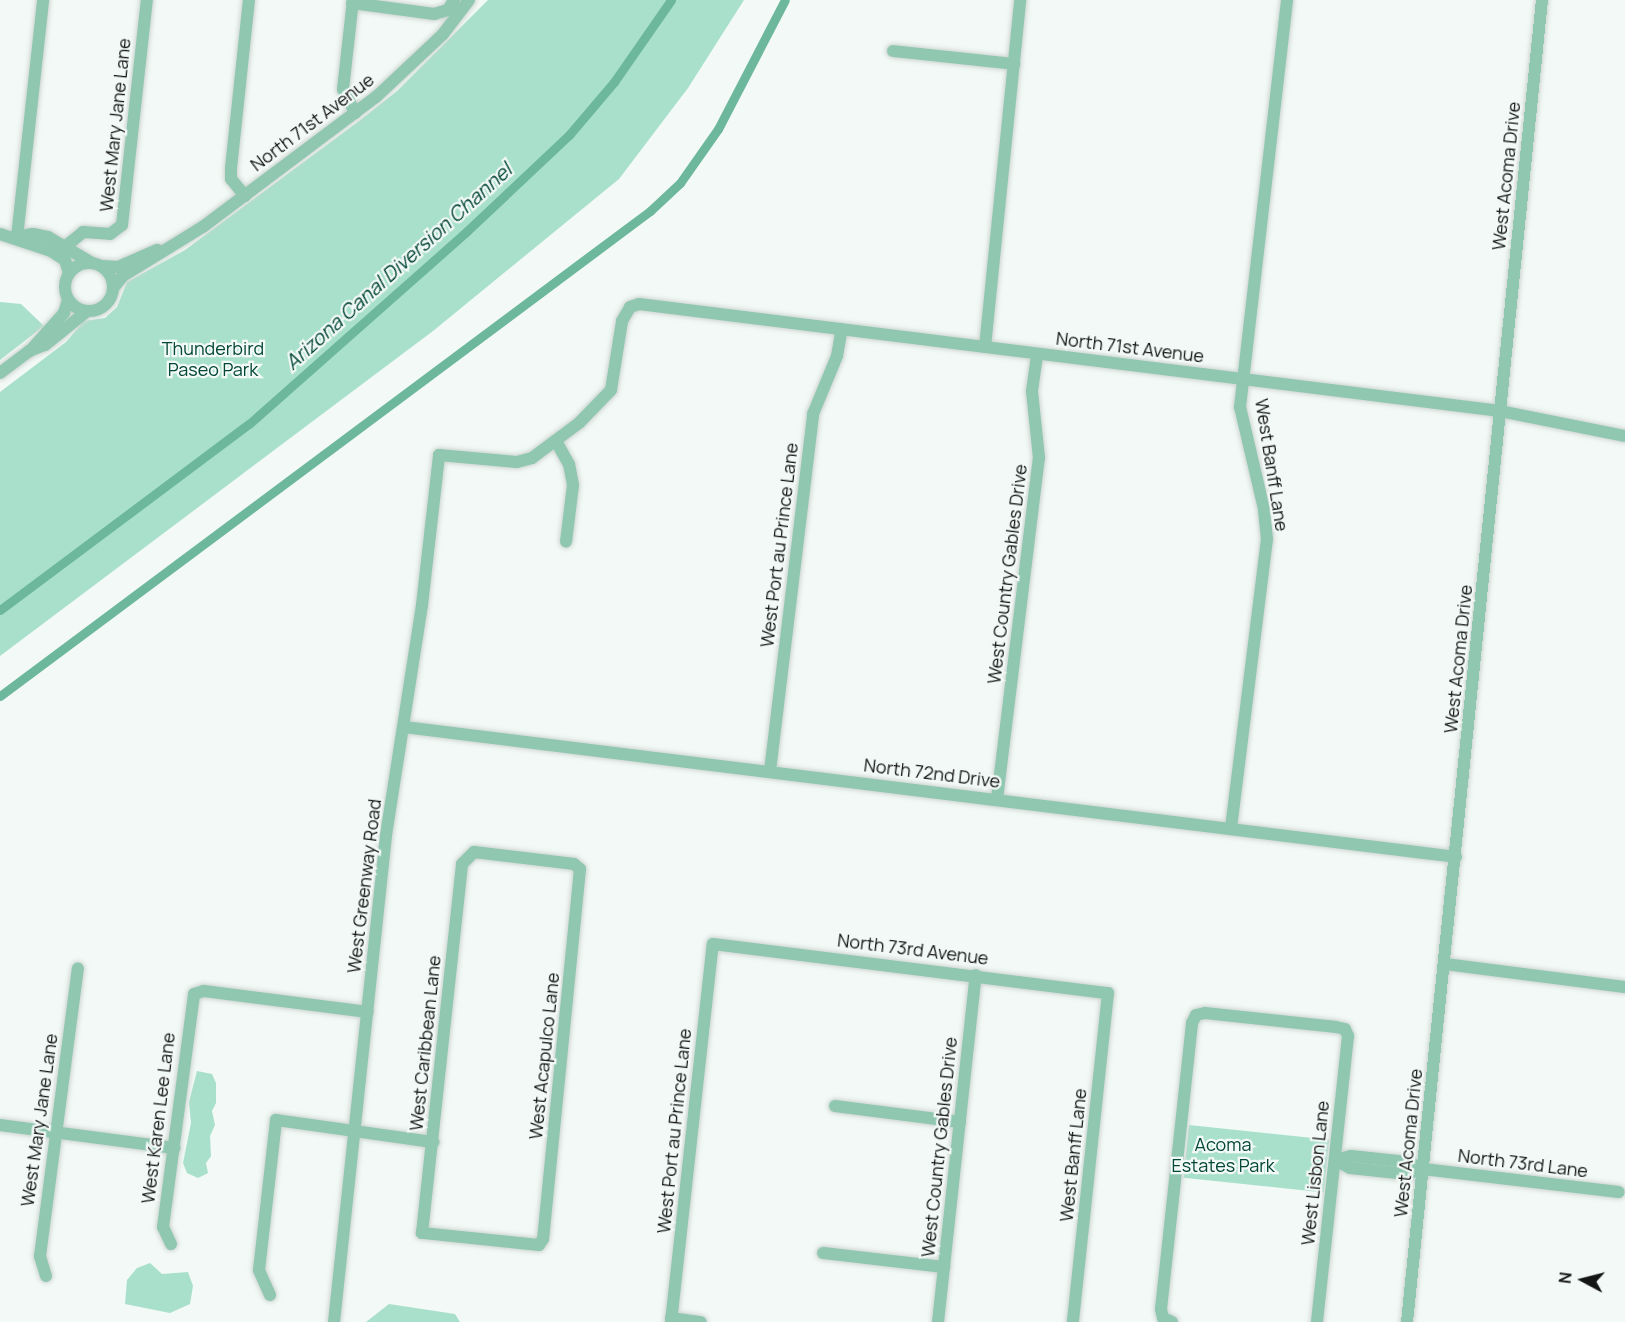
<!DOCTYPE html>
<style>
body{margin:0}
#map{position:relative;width:1625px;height:1322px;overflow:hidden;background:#f2f9f6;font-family:Manrope,sans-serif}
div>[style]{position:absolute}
.green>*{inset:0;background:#a9e0cb;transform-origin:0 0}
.canal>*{height:9px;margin:-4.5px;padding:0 4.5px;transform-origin:4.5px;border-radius:4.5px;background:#6db89d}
.roads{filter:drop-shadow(0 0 2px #ced5d2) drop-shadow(0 0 2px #ced5d2)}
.minor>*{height:12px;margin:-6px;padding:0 6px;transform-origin:6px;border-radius:6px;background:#8fc7b1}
.minor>.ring{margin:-6px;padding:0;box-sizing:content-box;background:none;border:12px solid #8fc7b1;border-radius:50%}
span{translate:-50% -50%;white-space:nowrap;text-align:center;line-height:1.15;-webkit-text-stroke:4.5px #f2f9f6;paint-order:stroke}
.street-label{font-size:18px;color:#141615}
.park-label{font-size:18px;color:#024635}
.water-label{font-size:20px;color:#004534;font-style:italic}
.north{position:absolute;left:1553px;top:1250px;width:60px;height:60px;-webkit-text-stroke:4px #f2f9f6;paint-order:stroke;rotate:277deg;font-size:16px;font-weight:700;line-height:24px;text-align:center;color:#141615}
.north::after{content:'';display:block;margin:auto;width:21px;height:27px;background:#141615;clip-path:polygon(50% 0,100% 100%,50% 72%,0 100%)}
</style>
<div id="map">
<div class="green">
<div style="clip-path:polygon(488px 0,744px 0,688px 88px,619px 179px,433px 331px,0 656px,0 392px,66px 342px,84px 321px,105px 318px,117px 307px,127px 282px,185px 250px,359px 121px,397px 91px)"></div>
<div style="clip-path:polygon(0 302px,21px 304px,44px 326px,0 360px)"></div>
<div style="clip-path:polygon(197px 1071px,212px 1074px,216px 1083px,216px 1103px,212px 1111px,215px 1125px,210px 1136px,211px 1156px,206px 1163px,208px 1173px,198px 1178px,187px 1173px,183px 1163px,191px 1123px,189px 1102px)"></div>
<div style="left:1189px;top:1125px;width:141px;height:53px;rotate:6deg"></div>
<div style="clip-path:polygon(150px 1263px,162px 1274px,188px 1272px,193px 1286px,190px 1304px,170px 1313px,125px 1304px,127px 1280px,137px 1268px)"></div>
<div style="clip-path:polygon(389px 1304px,455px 1314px,460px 1322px,366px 1322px)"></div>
</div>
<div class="canal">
<div style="left:0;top:610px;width:311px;rotate:-36.8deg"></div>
<div style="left:249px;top:424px;width:291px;rotate:-41.5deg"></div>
<div style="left:467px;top:231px;width:140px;rotate:-43.3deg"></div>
<div style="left:569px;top:135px;width:70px;rotate:-49.7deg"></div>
<div style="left:614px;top:82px;width:100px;rotate:-55.2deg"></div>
<div style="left:0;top:696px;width:811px;rotate:-36.73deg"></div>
<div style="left:650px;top:211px;width:41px;rotate:-43deg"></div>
<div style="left:680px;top:183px;width:66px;rotate:-54.9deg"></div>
<div style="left:718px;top:129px;width:145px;rotate:-62.6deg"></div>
</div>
<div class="roads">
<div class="minor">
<div style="left:353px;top:0;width:90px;rotate:96.4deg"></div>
<div style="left:343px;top:89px;width:27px;rotate:63deg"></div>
<div style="left:352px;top:3px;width:83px;rotate:7.6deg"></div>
<div style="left:434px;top:14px;width:15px;rotate:-16deg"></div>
<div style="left:448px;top:10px;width:12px;rotate:-59deg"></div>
<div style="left:893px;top:51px;width:122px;rotate:6.1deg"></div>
<div style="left:245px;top:196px;width:22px;rotate:-129deg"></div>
<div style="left:231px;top:179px;width:11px;rotate:-90deg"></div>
<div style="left:231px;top:168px;width:169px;rotate:-83.9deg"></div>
<div style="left:0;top:234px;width:54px;rotate:18.4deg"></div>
<div style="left:51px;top:251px;width:17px;rotate:33deg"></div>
<div style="left:65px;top:260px;width:14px;rotate:73deg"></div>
<div style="left:17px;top:237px;width:238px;rotate:-83.7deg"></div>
<div style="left:17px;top:237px;width:16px;rotate:-11deg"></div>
<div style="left:33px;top:234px;width:15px;rotate:11deg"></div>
<div style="left:48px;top:237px;width:51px;rotate:30.6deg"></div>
<div style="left:66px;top:246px;width:22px;rotate:-39deg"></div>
<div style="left:83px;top:232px;width:27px;rotate:4deg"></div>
<div style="left:110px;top:234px;width:15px;rotate:-37deg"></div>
<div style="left:122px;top:225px;width:226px;rotate:-83.7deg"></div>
<div class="ring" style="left:65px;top:263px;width:36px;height:36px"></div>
<div style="left:103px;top:266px;width:15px;rotate:4deg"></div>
<div style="left:118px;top:267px;width:43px;rotate:-23.6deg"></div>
<div style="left:114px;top:287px;width:14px;rotate:-51deg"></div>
<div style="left:123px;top:276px;width:95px;rotate:-31.7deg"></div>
<div style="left:204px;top:226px;width:215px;rotate:-36.9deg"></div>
<div style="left:376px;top:97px;width:92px;rotate:-43.2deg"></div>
<div style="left:443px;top:34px;width:43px;rotate:-52.6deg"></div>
<div style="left:985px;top:347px;width:349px;rotate:-84.2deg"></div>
<div style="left:30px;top:351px;width:51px;rotate:-48.2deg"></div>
<div style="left:64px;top:313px;width:14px;rotate:-73deg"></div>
<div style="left:0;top:373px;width:36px;rotate:-37deg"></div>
<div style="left:29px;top:351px;width:17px;rotate:-21deg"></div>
<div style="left:45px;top:345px;width:53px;rotate:-38.8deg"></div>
<div style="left:556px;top:441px;width:26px;rotate:61deg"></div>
<div style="left:569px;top:464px;width:21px;rotate:79deg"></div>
<div style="left:573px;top:485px;width:57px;rotate:97deg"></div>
<div style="left:404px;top:727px;width:1060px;rotate:7.04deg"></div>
<div style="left:770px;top:771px;width:360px;rotate:-83.1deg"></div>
<div style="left:813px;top:414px;width:63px;rotate:-67.5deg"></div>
<div style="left:837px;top:356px;width:27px;rotate:-80deg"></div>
<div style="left:997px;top:799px;width:344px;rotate:-83deg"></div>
<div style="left:1039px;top:458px;width:67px;rotate:-96deg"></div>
<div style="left:1032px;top:391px;width:37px;rotate:-82deg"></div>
<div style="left:1231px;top:828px;width:291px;rotate:-82.9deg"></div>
<div style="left:1267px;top:539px;width:30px;rotate:-96deg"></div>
<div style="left:1264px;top:509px;width:105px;rotate:-103.2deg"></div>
<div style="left:1240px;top:407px;width:410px;rotate:-83.4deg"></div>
<div style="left:474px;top:852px;width:101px;rotate:6.8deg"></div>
<div style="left:574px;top:864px;width:8px;rotate:40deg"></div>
<div style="left:580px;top:869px;width:372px;rotate:95.7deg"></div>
<div style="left:543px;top:1239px;width:7px;rotate:124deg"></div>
<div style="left:539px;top:1245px;width:118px;rotate:-174.1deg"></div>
<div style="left:422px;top:1233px;width:371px;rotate:-83.8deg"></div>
<div style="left:462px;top:864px;width:17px;rotate:-45deg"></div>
<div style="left:1445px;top:964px;width:181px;rotate:7.3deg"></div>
<div style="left:835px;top:1106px;width:126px;rotate:7.3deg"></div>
<div style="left:0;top:1125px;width:176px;rotate:7.5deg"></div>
<div style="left:1335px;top:1160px;width:16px;rotate:-14deg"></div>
<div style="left:1351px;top:1156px;width:57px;rotate:6deg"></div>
<div style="left:1408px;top:1162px;width:17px;rotate:25deg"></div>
<div style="left:1423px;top:1169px;width:197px;rotate:6.7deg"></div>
<div style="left:1335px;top:1160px;width:17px;rotate:28deg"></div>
<div style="left:1350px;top:1168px;width:57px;rotate:6deg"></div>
<div style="left:1407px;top:1174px;width:17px;rotate:-17deg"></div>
<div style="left:171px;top:1244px;width:19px;rotate:-115deg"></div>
<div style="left:163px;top:1227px;width:235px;rotate:-82.4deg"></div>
<div style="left:194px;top:994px;width:10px;rotate:-17deg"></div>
<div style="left:204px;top:991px;width:165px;rotate:7.3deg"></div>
<div style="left:823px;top:1253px;width:122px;rotate:6.6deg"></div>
<div style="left:46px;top:1276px;width:21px;rotate:-107deg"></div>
<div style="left:40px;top:1256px;width:290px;rotate:-82.5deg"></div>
<div style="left:270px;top:1295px;width:27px;rotate:-114deg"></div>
<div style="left:259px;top:1270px;width:151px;rotate:-83.5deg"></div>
<div style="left:276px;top:1120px;width:159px;rotate:8deg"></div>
<div style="left:671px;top:1318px;width:30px;rotate:8deg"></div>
<div style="left:334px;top:1322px;width:490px;rotate:-83.9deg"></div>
<div style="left:386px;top:835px;width:233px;rotate:-81.1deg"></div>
<div style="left:422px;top:605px;width:151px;rotate:-83.5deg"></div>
<div style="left:439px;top:455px;width:78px;rotate:5.1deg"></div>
<div style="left:517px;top:462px;width:16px;rotate:-15deg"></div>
<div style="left:532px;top:458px;width:59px;rotate:-36.7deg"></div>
<div style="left:579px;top:423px;width:46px;rotate:-45.9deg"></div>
<div style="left:611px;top:390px;width:70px;rotate:-80.9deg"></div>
<div style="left:622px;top:321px;width:16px;rotate:-60deg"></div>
<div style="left:630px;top:307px;width:9px;rotate:-18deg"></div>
<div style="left:639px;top:304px;width:868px;rotate:7.08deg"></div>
<div style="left:1500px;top:411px;width:127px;rotate:11.3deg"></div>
<div style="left:671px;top:1322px;width:380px;rotate:-83.7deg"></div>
<div style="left:713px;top:944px;width:398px;rotate:7.1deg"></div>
<div style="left:1108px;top:993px;width:331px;rotate:96.1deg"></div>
<div style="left:938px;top:1322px;width:349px;rotate:-83.8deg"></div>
<div style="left:1172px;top:1322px;width:10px;rotate:-156deg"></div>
<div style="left:1163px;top:1318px;width:9px;rotate:-103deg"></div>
<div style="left:1161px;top:1309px;width:288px;rotate:-83.8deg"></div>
<div style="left:1192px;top:1023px;width:9px;rotate:-63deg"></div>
<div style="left:1196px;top:1015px;width:9px;rotate:-13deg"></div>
<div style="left:1205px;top:1013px;width:132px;rotate:6.1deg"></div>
<div style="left:1336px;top:1027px;width:9px;rotate:13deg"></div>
<div style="left:1345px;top:1029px;width:8px;rotate:67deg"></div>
<div style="left:1348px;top:1036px;width:288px;rotate:96.2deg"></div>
<div style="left:1407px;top:1322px;width:1329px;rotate:-84.17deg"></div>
</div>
</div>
<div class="street-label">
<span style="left:312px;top:122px;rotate:-37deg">North 71st Avenue</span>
<span style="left:115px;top:125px;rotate:-84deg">West Mary Jane Lane</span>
<span style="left:1506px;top:176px;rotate:-84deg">West Acoma Drive</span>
<span style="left:1130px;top:347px;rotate:7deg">North 71st Avenue</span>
<span style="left:1272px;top:465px;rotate:81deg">West Banff Lane</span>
<span style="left:779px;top:545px;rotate:-83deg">West Port au Prince Lane</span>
<span style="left:1007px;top:574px;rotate:-83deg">West Country Gables Drive</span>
<span style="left:1458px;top:659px;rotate:-84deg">West Acoma Drive</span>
<span style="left:932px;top:773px;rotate:7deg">North 72nd Drive</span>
<span style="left:364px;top:886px;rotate:-83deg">West Greenway Road</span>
<span style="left:913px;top:949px;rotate:7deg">North 73rd Avenue</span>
<span style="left:425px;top:1043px;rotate:-84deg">West Caribbean Lane</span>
<span style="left:544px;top:1056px;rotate:-84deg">West Acapulco Lane</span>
<span style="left:158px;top:1118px;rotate:-83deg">West Karen Lee Lane</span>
<span style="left:39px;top:1120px;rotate:-82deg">West Mary Jane Lane</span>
<span style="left:674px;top:1131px;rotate:-84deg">West Port au Prince Lane</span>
<span style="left:1408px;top:1143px;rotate:-84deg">West Acoma Drive</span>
<span style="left:939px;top:1147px;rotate:-84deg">West Country Gables Drive</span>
<span style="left:1073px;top:1155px;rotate:-84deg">West Banff Lane</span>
<span style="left:1523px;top:1163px;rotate:7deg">North 73rd Lane</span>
<span style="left:1315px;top:1173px;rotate:-84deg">West Lisbon Lane</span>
</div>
<div class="park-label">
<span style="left:213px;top:359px">Thunderbird<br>Paseo Park</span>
<span style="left:1223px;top:1155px">Acoma<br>Estates Park</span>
</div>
<div class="water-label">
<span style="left:398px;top:266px;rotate:-42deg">Arizona Canal Diversion Channel</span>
</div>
<div class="north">N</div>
</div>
